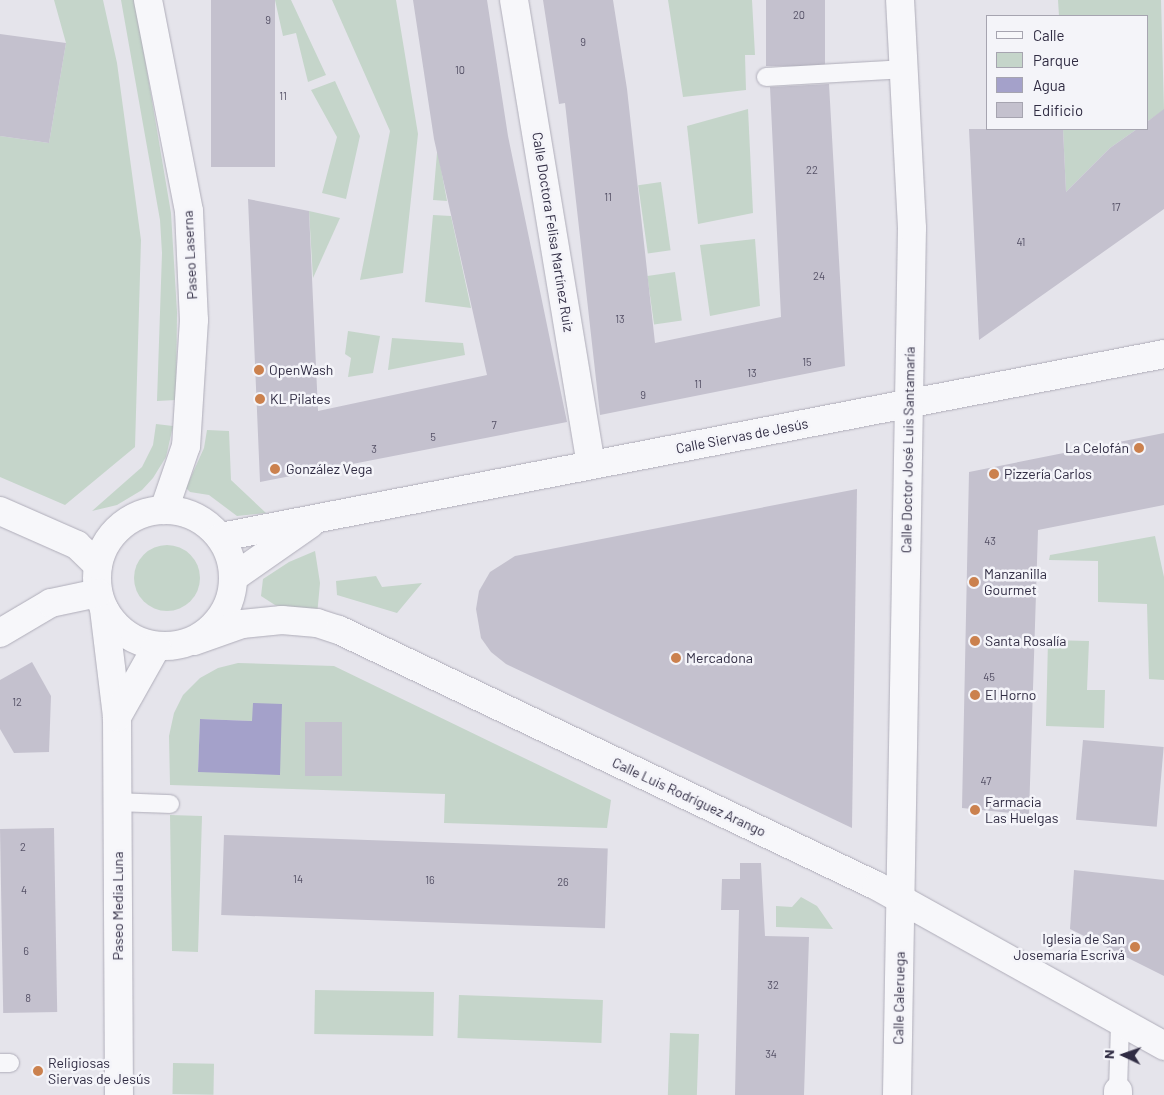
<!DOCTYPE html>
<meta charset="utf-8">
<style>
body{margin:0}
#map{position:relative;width:1164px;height:1095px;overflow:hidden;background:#e5e4eb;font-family:Barlow,sans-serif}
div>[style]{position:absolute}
.green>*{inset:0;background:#c5d5ca;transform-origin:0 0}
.round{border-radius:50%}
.water>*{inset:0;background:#a4a1ca}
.building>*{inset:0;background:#c4c1ce;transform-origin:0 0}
.roads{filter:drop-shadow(0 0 1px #afadb9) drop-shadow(0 0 1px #afadb9)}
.service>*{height:18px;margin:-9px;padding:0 9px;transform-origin:9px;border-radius:9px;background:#f7f7fa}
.minor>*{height:28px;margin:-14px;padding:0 14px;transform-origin:14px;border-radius:14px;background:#f7f7fa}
.minor>.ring{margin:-14px;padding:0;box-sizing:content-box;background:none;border:28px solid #f7f7fa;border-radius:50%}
.dots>*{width:14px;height:14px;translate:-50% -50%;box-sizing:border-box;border:2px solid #f4f4f9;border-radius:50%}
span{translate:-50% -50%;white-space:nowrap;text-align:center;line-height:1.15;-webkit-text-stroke:5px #f4f4f9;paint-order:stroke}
.number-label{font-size:11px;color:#555166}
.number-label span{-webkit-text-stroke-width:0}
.street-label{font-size:14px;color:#302c43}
.poi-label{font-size:14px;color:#302c43}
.left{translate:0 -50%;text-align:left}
.right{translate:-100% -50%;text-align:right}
.legend{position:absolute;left:986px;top:15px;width:162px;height:115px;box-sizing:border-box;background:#f4f4f9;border:1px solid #a6a4b0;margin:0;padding:6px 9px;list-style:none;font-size:15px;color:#302c43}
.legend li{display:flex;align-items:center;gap:10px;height:25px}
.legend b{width:25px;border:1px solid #a6a4b0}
.north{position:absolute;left:1099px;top:1030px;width:50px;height:50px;-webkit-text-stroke:4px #f4f4f9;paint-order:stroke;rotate:273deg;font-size:14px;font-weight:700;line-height:20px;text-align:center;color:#302c43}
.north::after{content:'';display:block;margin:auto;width:18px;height:22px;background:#302c43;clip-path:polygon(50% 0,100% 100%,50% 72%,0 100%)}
</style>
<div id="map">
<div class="green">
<div style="clip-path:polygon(54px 0,103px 0,117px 63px,141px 240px,135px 447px,65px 505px,0 477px,0 136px,49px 143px,66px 43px)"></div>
<div style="clip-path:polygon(121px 0,135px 0,171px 213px,177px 312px,176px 400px,157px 401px,162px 253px,160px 220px)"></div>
<div style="clip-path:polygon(275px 0,291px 0,326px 75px,308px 82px,296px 33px,283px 36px)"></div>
<div style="clip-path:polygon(332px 0,396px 0,418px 134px,403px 273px,360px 280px,390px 131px)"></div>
<div style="clip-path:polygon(668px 0,752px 0,755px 55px,745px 55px,746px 90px,683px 97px)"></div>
<div style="clip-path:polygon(1058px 0,1161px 0,1164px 110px,1148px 121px,1148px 16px,1059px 16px)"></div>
<div style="clip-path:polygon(335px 81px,360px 136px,346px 199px,322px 193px,337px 137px,311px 90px)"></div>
<div style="clip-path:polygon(748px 109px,753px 213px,698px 224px,687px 126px)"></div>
<div style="clip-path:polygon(1063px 129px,1137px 129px,1110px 148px,1066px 192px)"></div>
<div style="clip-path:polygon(506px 139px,440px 163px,447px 201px,433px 200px,437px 153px)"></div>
<div style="left:661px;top:182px;width:69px;height:23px;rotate:82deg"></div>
<div style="clip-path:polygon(309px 211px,340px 218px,313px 278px)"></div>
<div style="clip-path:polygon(433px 215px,451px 216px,471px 308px,425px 302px)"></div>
<div style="clip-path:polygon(755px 239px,760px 306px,710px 316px,700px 245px)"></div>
<div style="left:675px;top:272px;width:49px;height:28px;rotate:82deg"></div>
<div style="clip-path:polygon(348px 331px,380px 336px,373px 373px,348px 377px,351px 358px,345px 354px)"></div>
<div style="clip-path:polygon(392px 338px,463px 343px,465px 355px,388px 370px)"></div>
<div style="clip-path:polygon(156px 424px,173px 426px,166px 457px,153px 478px,142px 490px,117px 505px,92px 511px,142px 467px,153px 445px)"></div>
<div style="clip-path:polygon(207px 430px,229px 431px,231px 480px,266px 513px,237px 516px,209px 495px,190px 492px,186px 488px,204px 448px)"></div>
<div style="clip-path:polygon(1155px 536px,1164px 577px,1164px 680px,1149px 679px,1147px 604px,1098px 602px,1098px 561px,1049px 560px,1050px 555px)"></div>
<div class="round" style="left:134px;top:545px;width:66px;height:66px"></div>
<div style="clip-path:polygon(315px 551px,320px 583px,317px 615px,275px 605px,261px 596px,263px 579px,289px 562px)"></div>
<div style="clip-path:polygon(376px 576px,382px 587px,422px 583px,397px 613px,337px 595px,336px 581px)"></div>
<div style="clip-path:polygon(1048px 640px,1089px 641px,1087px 690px,1105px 690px,1104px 728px,1046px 726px)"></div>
<div style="clip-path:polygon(evenodd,238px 663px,334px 666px,611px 800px,607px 828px,444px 823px,445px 794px,170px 785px,169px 736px,174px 713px,183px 695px,200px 678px,218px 668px,238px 663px,200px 719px,252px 721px,198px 772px,200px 719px)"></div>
<div style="clip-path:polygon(170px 815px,202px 816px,198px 952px,172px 951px)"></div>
<div style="clip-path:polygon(801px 897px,817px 906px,833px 929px,776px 927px,776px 906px,792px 907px)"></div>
<div style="left:315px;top:990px;width:119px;height:44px;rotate:1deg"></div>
<div style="left:459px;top:995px;width:144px;height:43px;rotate:2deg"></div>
<div style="left:670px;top:1033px;width:29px;height:62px;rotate:2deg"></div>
<div style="left:173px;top:1063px;width:41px;height:31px;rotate:1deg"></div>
</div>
<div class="water">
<div style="clip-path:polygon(253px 703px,282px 704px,280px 775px,198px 772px,200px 719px,252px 721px)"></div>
</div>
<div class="building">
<div style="left:211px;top:0;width:64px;height:167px"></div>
<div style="clip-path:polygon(413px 0,487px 0,508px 136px,567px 422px,260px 482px,248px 199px,309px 211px,318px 411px,487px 375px,434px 139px)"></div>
<div style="clip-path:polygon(543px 0,613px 0,627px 89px,655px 343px,781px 317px,770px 87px,829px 84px,845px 366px,600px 415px,565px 103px,559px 104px)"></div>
<div style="left:766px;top:0;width:59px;height:66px"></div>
<div style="clip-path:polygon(0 34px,66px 43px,49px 143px,0 136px)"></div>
<div style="clip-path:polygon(1164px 109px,1164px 209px,979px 340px,969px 129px,1063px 129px,1066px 192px,1110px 148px,1137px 129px,1148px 129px,1148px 121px)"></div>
<div style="clip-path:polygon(1164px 433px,1164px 505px,1038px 530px,1029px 815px,962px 808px,969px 472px)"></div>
<div style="clip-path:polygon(857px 489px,852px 828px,506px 664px,491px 652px,481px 638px,476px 609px,479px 591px,490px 572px,515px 556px)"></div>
<div style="clip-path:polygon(32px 662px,51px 696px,49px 752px,14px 753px,0 729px,0 680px)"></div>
<div style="left:305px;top:722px;width:37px;height:54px"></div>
<div style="left:1083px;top:740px;width:81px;height:80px;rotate:5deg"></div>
<div style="left:54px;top:828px;width:184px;height:54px;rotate:89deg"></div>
<div style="left:224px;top:835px;width:384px;height:80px;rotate:2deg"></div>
<div style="clip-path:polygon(740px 863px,761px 863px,765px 936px,809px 937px,804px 1095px,735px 1095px,739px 910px,721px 910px,722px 879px,740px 879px)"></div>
<div style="clip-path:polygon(1074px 870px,1164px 880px,1164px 976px,1070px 929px)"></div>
</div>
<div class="roads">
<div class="service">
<div style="left:766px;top:77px;width:140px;rotate:-3.3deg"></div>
<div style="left:117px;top:802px;width:53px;rotate:2.2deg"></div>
<div style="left:0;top:1063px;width:10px"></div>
<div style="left:1118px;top:1091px;width:69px;rotate:-88.3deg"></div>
</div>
<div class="minor">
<div style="left:148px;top:0;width:215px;rotate:79deg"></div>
<div style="left:189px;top:211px;width:109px;rotate:87.4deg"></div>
<div style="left:194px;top:320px;width:126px;rotate:93.6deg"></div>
<div style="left:186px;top:446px;width:68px;rotate:109deg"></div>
<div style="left:514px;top:0;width:471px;rotate:80.6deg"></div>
<div class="ring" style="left:97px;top:510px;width:108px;height:108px"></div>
<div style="left:0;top:511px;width:84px;rotate:23.8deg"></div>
<div style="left:77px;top:545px;width:29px;rotate:44deg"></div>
<div style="left:221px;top:537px;width:961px;rotate:-10.98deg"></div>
<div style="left:234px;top:577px;width:93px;rotate:-34.9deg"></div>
<div style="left:104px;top:609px;width:109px;rotate:83.1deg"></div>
<div style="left:117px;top:717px;width:378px;rotate:89.7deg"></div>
<div style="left:0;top:633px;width:59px;rotate:-30.5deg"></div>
<div style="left:51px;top:603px;width:48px;rotate:-12deg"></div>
<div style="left:194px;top:641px;width:51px;rotate:-19.5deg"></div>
<div style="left:242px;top:624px;width:40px;rotate:-5.7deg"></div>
<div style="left:282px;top:620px;width:35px;rotate:5deg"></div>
<div style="left:317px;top:623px;width:23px;rotate:18deg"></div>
<div style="left:339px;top:630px;width:596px;rotate:25.45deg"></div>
<div style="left:877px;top:886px;width:329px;rotate:29.1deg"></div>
<div style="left:117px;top:717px;width:81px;rotate:-60.6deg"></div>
<div style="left:897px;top:1095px;width:867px;rotate:-89.01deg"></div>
<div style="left:912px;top:228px;width:228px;rotate:-93deg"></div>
<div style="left:1118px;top:1095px;width:4px;rotate:-90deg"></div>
</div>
</div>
<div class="dots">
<div style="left:259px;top:370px;background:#cb814e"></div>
<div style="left:260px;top:399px;background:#cb814e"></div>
<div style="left:1139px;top:448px;background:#cb814e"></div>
<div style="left:275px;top:469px;background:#cb814e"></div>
<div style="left:994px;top:474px;background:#cb814e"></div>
<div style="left:974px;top:582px;background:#cb814e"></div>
<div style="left:975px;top:641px;background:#cb814e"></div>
<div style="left:676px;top:658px;background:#cb814e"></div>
<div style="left:975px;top:695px;background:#cb814e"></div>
<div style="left:975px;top:810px;background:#cb814e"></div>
<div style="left:1135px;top:947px;background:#cb814e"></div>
<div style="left:38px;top:1071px;background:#cb814e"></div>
</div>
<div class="number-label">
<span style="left:799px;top:15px">20</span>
<span style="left:268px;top:20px">9</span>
<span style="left:583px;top:42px">9</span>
<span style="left:460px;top:70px">10</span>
<span style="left:283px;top:96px">11</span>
<span style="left:812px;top:170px">22</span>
<span style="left:608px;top:197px">11</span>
<span style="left:1116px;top:207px">17</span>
<span style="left:1021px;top:242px">41</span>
<span style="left:819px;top:276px">24</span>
<span style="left:620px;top:319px">13</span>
<span style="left:807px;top:362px">15</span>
<span style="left:752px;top:373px">13</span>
<span style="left:698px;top:384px">11</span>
<span style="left:643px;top:395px">9</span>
<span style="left:494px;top:425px">7</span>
<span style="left:433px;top:437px">5</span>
<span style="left:374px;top:449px">3</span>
<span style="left:990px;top:541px">43</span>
<span style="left:989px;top:677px">45</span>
<span style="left:17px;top:702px">12</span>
<span style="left:986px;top:781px">47</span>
<span style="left:23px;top:847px">2</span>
<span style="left:298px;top:879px">14</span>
<span style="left:430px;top:880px">16</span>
<span style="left:563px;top:882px">26</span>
<span style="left:24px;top:890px">4</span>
<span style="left:26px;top:951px">6</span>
<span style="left:773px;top:985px">32</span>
<span style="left:28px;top:998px">8</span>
<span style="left:771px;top:1054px">34</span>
</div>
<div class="street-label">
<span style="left:553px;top:232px;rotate:81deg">Calle Doctora Felisa Martínez Ruiz</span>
<span style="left:190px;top:255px;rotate:-93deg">Paseo Laserna</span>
<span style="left:742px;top:436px;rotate:-11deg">Calle Siervas de Jesús</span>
<span style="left:908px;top:450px;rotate:-89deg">Calle Doctor José Luis Santamaría</span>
<span style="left:689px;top:797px;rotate:25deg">Calle Luis Rodríguez Arango</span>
<span style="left:118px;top:906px;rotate:-90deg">Paseo Media Luna</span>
<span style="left:899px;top:998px;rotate:-89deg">Calle Caleruega</span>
</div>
<div class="poi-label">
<span class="left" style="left:269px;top:370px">OpenWash</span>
<span class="left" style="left:270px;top:399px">KL Pilates</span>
<span class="right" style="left:1129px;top:448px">La Celofán</span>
<span class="left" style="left:286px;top:469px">González Vega</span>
<span class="left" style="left:1004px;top:474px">Pizzería Carlos</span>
<span class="left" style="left:984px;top:582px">Manzanilla<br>Gourmet</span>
<span class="left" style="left:985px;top:641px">Santa Rosalía</span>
<span class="left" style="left:686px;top:658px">Mercadona</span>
<span class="left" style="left:985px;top:695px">El Horno</span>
<span class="left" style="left:985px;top:810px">Farmacia<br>Las Huelgas</span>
<span class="right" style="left:1125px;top:947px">Iglesia de San<br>Josemaría Escrivá</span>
<span class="left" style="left:48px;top:1071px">Religiosas<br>Siervas de Jesús</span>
</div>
<ul class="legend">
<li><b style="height:6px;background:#f7f7fa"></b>Calle</li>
<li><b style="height:14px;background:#c5d5ca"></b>Parque</li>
<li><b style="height:14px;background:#a4a1ca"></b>Agua</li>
<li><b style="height:14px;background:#c4c1ce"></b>Edificio</li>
</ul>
<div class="north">N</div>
</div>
